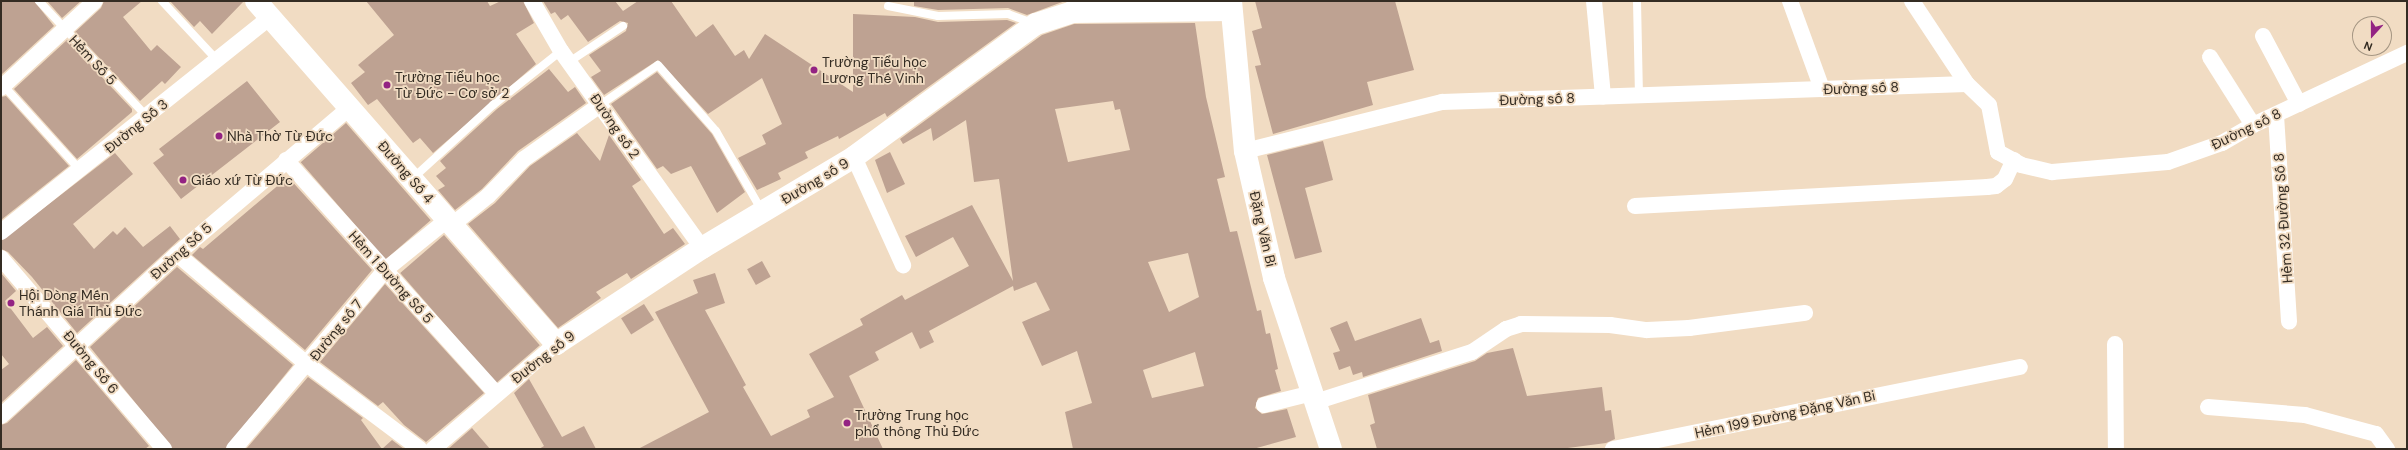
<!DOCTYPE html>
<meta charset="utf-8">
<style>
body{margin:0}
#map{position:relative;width:2408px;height:450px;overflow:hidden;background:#f1dcc3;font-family:"DM Sans",sans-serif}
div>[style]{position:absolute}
.building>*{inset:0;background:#bea292;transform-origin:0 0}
.lane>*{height:8px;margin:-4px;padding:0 4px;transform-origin:4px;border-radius:4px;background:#fff}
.street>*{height:16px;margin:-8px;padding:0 8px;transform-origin:8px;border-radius:8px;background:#fff}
.secondary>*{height:22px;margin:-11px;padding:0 11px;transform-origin:11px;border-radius:11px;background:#fff}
.dots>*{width:11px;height:11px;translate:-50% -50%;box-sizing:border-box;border:2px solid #f1dcc3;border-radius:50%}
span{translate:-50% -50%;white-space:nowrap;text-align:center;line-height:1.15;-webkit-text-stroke:3.5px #f1dcc3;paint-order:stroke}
.street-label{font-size:14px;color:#342c23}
.poi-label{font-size:14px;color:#342c23}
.left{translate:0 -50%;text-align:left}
.frame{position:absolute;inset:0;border:2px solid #342c23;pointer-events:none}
.north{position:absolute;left:2352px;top:16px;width:40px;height:40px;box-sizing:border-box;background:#f1dcc3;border:1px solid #a59683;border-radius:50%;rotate:201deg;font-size:11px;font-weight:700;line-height:16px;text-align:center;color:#342c23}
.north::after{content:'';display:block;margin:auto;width:14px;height:18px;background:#932383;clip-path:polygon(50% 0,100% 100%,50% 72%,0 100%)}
</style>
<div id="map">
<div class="building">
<div style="clip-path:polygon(1px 1px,34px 1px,54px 26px,1px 75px)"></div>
<div style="clip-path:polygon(47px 1px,81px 1px,62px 18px)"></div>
<div style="clip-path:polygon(104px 1px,142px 1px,123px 17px,151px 51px,157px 45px,181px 67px,165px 84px,162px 81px,140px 101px,75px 32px,101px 8px)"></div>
<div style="clip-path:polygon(170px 1px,244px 1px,212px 34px,200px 21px,194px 27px)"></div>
<div style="clip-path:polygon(366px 1px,487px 1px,490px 6px,501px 1px,523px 1px,534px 23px,516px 34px,536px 64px,433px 153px,420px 138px,413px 143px,377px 99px,368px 105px,351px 83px,365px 72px,358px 65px,394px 35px)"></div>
<div style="clip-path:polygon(543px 1px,615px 1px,623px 11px,638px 1px,671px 1px,696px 37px,713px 24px,735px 56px,744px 50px,749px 59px,765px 34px,853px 92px,853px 14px,915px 17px,938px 22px,1007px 20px,1016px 23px,887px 117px,885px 113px,839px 139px,838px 136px,805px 152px,808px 158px,778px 173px,781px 179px,757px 190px,738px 158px,766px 144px,762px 135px,782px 124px,762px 78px,708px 114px,658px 60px,604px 95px,591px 77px,601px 71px,589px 55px,626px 31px,628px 23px,620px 21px,588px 42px,568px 15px,561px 20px,555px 12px,551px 14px)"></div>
<div style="clip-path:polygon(914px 1px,1065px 1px,1027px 15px,1008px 8px,938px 10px,914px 6px)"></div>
<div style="clip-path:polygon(1255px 1px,1395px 1px,1414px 70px,1367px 82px,1373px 105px,1273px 134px,1255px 66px,1261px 65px,1252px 31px,1262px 28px)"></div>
<div style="clip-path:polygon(evenodd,1195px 23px,1206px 97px,1225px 177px,1217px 179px,1230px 232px,1237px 231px,1257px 311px,1261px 310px,1266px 334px,1270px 333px,1278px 369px,1275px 370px,1281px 391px,1258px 398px,1255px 408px,1262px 414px,1287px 409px,1296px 437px,1253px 449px,1073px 449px,1065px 412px,1092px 403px,1077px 351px,1042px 366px,1022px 322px,1050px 310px,1036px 282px,1014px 291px,1013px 286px,929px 331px,934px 342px,920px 349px,912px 332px,875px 352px,879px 360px,849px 376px,883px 449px,638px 449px,709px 412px,655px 312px,698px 293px,693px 280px,715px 273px,725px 303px,705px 310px,746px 385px,743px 387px,771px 436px,810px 417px,807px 410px,834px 397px,809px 354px,863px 325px,860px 319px,902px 295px,905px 300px,969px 266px,953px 237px,916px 257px,905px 236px,972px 205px,1013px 281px,999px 179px,974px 182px,966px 120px,933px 141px,931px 128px,903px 144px,900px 139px,1042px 35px,1074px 24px,1195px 23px,1113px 101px,1115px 110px,1120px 109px,1130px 150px,1068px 162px,1055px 109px,1113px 101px,1195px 23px,1188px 253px,1199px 297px,1169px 312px,1148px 262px,1188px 253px,1195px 23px,1195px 352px,1204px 386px,1152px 398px,1143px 370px,1195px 352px)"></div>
<div style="clip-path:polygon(67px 40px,132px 109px,132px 112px,77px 159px,14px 89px)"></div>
<div style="clip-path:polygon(549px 69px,568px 92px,575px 87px,586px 103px,518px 151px,482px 189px,455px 210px,438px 190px,445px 186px,436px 176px,446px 168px,440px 161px,497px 109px)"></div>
<div style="clip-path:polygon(657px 72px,712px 134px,745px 192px,717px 213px,691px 166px,671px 174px,663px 166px,657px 169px,611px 104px)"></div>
<div style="clip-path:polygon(247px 81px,280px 122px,181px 199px,153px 163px,164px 155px,159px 149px)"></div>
<div style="clip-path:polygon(6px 96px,69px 166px,1px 220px,1px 97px)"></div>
<div style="left:346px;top:123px;width:129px;height:60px;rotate:49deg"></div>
<div style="clip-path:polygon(577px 133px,600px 161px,609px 135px,641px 180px,632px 186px,664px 234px,673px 228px,685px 244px,631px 279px,627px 273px,596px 292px,601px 298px,558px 328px,468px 224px,495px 203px,530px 166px)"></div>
<div style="clip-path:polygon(1323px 141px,1333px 180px,1305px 188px,1322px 252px,1295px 259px,1267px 155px)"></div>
<div style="clip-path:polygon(890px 152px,905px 184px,887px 193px,875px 160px)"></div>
<div style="clip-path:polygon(115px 153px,133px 174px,73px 224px,94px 249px,113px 231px,117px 235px,125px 227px,143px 247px,170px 226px,180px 239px,77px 333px,32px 277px,8px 252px,1px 249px,1px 241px)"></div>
<div style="clip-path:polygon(288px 177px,372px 270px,305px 350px,192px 255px,200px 247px,203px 249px)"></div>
<div style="left:444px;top:235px;width:146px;height:58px;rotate:49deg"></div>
<div style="left:762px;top:261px;width:18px;height:17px;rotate:61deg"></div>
<div style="clip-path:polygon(177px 267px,293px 365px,225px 449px,173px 449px,90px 347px)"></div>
<div style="clip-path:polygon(1px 273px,16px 291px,5px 301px,33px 338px,47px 327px,63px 346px,1px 403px,1px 370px,9px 364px,1px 354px)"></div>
<div style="clip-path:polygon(385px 284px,484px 393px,426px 442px,404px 425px,383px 402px,378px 406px,320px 362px)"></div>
<div style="left:644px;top:304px;width:19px;height:27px;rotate:58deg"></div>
<div style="clip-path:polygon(1421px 318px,1430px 343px,1439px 340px,1442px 351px,1363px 377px,1362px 372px,1353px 375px,1350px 366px,1339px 370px,1333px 353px,1340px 351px,1330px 328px,1347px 321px,1355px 341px)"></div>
<div style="clip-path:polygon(1513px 348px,1527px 396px,1602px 387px,1605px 411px,1611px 410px,1615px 439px,1606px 443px,1560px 449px,1377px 449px,1370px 425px,1375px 423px,1368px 395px,1475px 361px,1487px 353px)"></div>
<div style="clip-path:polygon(76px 360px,149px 446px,145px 449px,1px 449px,1px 425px,7px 423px)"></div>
<div style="clip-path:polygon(308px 377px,363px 418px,361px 420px,382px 449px,392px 440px,404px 449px,246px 449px)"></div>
<div style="clip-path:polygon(529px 379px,562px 437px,584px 426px,596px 449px,539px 449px,544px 446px,514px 393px)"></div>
<div style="clip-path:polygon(472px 428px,490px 449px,448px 449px)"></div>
</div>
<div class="lane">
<div style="left:39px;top:1px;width:158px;rotate:47deg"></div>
<div style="left:162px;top:1px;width:81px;rotate:47deg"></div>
<div style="left:1637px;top:1px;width:94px;rotate:88.8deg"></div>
<div style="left:888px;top:6px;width:51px;rotate:11.3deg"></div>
<div style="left:938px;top:16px;width:70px;rotate:-1.6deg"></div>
<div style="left:1008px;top:14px;width:27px;rotate:20deg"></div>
<div style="left:569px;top:62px;width:65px;rotate:-33.7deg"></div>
<div style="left:3px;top:85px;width:115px;rotate:47.8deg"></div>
<div style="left:600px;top:105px;width:70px;rotate:-34.6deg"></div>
<div style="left:658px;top:65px;width:88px;rotate:48.7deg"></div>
<div style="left:716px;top:131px;width:92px;rotate:60.1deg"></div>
<div style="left:412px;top:179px;width:110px;rotate:-42.4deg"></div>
<div style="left:493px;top:105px;width:87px;rotate:-38.5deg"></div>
</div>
<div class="street">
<div style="left:532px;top:1px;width:58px;rotate:59.9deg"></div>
<div style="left:561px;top:51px;width:242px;rotate:54.4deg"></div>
<div style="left:1594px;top:1px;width:96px;rotate:84.6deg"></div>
<div style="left:1790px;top:1px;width:94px;rotate:70deg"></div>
<div style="left:1912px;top:1px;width:100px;rotate:56.5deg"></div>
<div style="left:2263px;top:36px;width:77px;rotate:62.1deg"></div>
<div style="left:2210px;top:57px;width:80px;rotate:57.7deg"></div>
<div style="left:1px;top:88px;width:128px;rotate:-42.8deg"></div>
<div style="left:2276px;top:115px;width:207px;rotate:86.4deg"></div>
<div style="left:1245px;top:151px;width:203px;rotate:-14deg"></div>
<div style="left:1442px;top:102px;width:525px;rotate:-1.96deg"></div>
<div style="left:1967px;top:84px;width:30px;rotate:44deg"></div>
<div style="left:1989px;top:105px;width:48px;rotate:79.2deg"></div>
<div style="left:1998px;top:152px;width:26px;rotate:29deg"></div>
<div style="left:2021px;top:165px;width:32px;rotate:13deg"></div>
<div style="left:2052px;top:172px;width:116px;rotate:-4.9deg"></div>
<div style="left:2168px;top:162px;width:57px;rotate:-19.4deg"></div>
<div style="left:2222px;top:143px;width:36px;rotate:-30deg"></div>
<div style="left:2253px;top:125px;width:170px;rotate:-25.1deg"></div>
<div style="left:854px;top:157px;width:119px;rotate:65.6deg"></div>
<div style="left:286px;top:160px;width:315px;rotate:48deg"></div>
<div style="left:1635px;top:206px;width:353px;rotate:-3.1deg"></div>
<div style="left:1987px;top:187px;width:9px;rotate:-6deg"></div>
<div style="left:1996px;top:186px;width:11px;rotate:-38deg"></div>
<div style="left:2005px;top:179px;width:21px;rotate:-65deg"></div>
<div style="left:452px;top:225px;width:46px;rotate:-38.9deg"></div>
<div style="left:488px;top:196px;width:52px;rotate:-45.8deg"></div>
<div style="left:524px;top:159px;width:93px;rotate:-35.4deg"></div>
<div style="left:1px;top:232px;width:344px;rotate:-38.6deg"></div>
<div style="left:177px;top:254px;width:172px;rotate:40.3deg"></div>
<div style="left:308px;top:365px;width:140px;rotate:36.9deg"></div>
<div style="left:1px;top:258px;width:251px;rotate:49.5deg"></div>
<div style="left:2115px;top:344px;width:105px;rotate:89.5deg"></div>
<div style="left:1315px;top:402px;width:165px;rotate:-17.7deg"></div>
<div style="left:1472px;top:352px;width:41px;rotate:-34.1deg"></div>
<div style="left:1506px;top:329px;width:16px;rotate:-18deg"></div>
<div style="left:1521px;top:324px;width:89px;rotate:0.6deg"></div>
<div style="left:1610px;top:325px;width:37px;rotate:8deg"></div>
<div style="left:1647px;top:330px;width:42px;rotate:-2.7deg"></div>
<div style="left:1689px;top:328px;width:117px;rotate:-7.4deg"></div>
<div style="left:1264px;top:405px;width:50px;rotate:-13.8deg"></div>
<div style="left:2208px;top:407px;width:97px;rotate:4.7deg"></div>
<div style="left:2305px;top:415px;width:73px;rotate:15deg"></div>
<div style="left:2376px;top:434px;width:19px;rotate:54deg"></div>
<div style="left:1px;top:416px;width:239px;rotate:-42.6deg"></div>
<div style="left:177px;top:254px;width:226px;rotate:-40.3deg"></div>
<div style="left:234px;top:449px;width:234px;rotate:-49.8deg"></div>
<div style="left:385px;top:270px;width:80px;rotate:-38.9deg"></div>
<div style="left:433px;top:449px;width:162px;rotate:-40.5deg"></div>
<div style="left:1613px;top:449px;width:415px;rotate:-11.4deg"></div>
</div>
<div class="secondary">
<div style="left:256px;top:1px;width:456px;rotate:48.8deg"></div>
<div style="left:556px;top:344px;width:175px;rotate:-33.3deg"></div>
<div style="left:702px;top:248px;width:177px;rotate:-30.9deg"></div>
<div style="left:854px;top:157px;width:225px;rotate:-36.2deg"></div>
<div style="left:1036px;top:24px;width:38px;rotate:-18deg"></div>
<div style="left:1072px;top:12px;width:159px;rotate:-0.7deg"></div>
<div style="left:1231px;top:1px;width:151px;rotate:84.7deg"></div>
<div style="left:1245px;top:151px;width:130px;rotate:77.1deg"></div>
<div style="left:1274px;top:278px;width:180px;rotate:71.6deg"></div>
</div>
<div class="dots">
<div style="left:814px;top:70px;background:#932383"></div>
<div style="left:387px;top:85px;background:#932383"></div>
<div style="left:219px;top:136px;background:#932383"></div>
<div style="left:183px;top:180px;background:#932383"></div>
<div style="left:11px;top:303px;background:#932383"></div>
<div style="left:847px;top:423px;background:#932383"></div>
</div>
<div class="street-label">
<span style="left:93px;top:60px;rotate:47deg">Hẻm Số 5</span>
<span style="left:1861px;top:88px;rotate:-2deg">Đường số 8</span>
<span style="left:1537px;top:99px;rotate:-2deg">Đường số 8</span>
<span style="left:136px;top:126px;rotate:-39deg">Đường Số 3</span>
<span style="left:615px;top:126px;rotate:55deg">Đường số 2</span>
<span style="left:2246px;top:129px;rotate:-26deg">Đường số 8</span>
<span style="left:406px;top:172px;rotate:49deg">Đường Số 4</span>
<span style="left:815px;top:181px;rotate:-31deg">Đường số 9</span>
<span style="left:2283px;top:218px;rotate:-94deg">Hẻm 32 Đường Số 8</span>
<span style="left:1263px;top:229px;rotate:77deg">Đặng Văn Bi</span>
<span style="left:181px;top:251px;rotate:-42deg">Đường Số 5</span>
<span style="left:391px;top:277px;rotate:48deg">Hẻm 1 Đường Số 5</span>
<span style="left:336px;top:330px;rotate:-51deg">Đường số 7</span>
<span style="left:543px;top:357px;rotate:-38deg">Đường số 9</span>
<span style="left:91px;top:362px;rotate:50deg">Đường Số 6</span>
<span style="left:1785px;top:414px;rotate:-12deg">Hẻm 199 Đường Đặng Văn Bi</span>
</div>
<div class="poi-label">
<span class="left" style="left:822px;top:70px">Trường Tiểu học<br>Lương Thế Vinh</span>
<span class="left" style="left:395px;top:85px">Trường Tiểu học<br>Từ Đức - Cơ sở 2</span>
<span class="left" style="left:227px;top:136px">Nhà Thờ Từ Đức</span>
<span class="left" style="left:191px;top:180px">Giáo xứ Từ Đức</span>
<span class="left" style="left:19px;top:303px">Hội Dòng Mến<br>Thánh Giá Thủ Đức</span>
<span class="left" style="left:855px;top:423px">Trường Trung học<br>phổ thông Thủ Đức</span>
</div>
<div class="frame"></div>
<div class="north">N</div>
</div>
